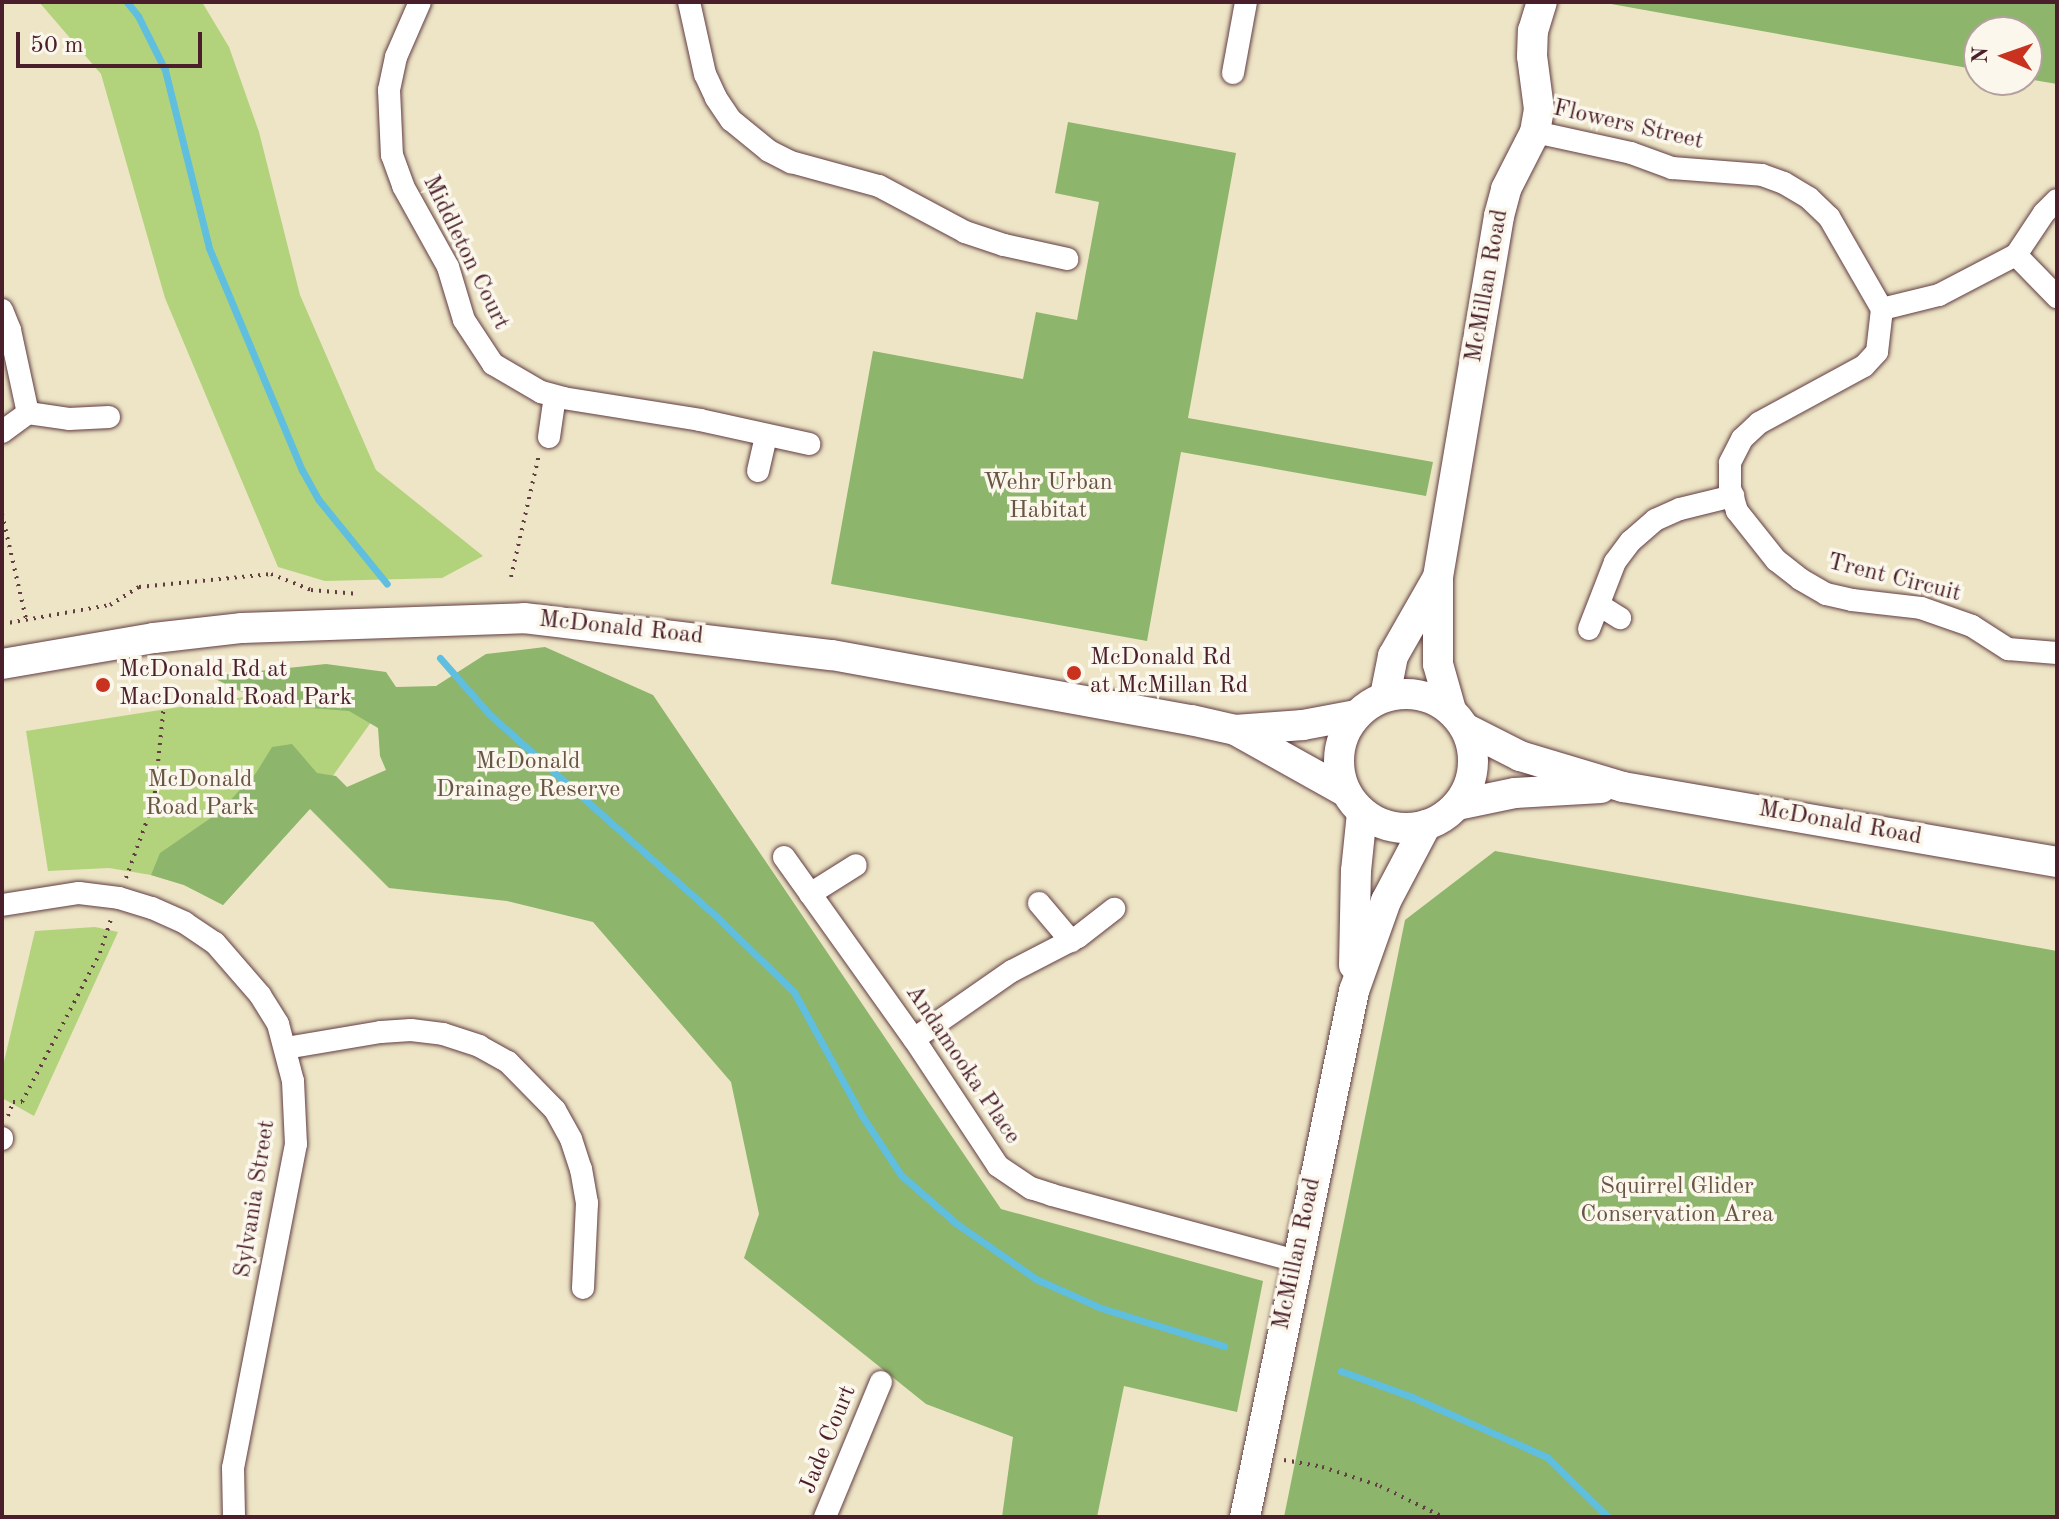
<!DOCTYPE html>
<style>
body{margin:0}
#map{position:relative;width:2059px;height:1519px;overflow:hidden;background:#ede5c6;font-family:"Old Standard TT",serif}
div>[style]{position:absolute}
.green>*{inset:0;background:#b2d37c}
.forest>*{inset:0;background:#8db56c}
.stream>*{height:7px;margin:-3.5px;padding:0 3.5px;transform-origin:3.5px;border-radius:3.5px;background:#60bede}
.path>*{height:4px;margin-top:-2px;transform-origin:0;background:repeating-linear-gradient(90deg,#623d42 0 2px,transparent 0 8px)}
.roads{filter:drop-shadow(0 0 2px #623d42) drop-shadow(0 0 2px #623d42)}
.street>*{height:22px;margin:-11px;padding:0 11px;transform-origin:11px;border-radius:11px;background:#fff}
.secondary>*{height:30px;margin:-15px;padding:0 15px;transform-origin:15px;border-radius:15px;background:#fff}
.secondary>.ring{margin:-15px;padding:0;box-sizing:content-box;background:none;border:30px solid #fff;border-radius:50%}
.dots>*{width:22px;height:22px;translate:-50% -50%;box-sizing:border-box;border:4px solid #fbf7ec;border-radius:50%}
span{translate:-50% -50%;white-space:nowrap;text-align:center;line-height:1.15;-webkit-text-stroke:7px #fbf7ec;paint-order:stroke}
.street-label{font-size:24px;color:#4a1f2b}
.park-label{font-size:24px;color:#695543}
.poi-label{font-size:24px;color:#4a1f2b}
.left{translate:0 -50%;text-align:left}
.frame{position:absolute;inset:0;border:4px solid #4a1f2b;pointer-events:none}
.north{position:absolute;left:1963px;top:16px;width:80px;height:80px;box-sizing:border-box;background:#fbf7ec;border:2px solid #b4a19f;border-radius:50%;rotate:272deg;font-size:22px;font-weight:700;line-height:32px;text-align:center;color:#4a1f2b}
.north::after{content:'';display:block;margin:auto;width:28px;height:36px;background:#c8321e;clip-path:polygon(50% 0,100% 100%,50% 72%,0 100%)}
.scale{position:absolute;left:16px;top:32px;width:186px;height:36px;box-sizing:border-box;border:4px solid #4a1f2b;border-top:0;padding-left:10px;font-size:24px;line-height:28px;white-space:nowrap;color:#4a1f2b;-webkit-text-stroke:6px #fbf7ec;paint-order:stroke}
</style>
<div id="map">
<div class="green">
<div style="clip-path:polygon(39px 2px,202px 2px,229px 47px,259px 132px,300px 295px,376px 470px,483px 556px,442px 578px,325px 581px,278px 567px,165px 298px,101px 74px)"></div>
<div style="clip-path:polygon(396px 687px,310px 808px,223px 905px,184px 885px,151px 875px,109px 868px,48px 871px,26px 731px,282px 691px)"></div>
<div style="clip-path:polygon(95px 927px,118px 932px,34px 1116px,2px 1098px,2px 1070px,35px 931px)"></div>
</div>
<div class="forest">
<div style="clip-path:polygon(1600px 2px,2057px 2px,2057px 84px,2027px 79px,2027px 32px,1979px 32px,1979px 70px)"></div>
<div style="clip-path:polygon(1068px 122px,1236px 153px,1188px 418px,1433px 462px,1426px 496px,1181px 452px,1147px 641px,831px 584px,873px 351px,1023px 379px,1036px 312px,1077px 320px,1099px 202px,1055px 193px)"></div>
<div style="clip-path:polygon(545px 647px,653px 695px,1001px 1209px,1263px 1281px,1237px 1412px,1124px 1386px,1097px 1517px,1002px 1517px,1013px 1437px,926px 1404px,744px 1258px,759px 1214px,731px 1082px,593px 922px,507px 901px,389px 888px,310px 809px,223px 905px,184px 885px,151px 875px,160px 853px,218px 813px,256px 773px,272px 747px,292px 744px,317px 773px,336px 776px,347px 787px,386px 770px,380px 756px,378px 728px,349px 711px,269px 705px,209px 676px,326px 664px,386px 672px,396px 687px,436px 686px,486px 654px)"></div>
<div style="clip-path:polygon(1495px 851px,2057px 951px,2057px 1517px,1284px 1517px,1405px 920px)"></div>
</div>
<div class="stream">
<div style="left:127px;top:2px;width:18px;rotate:52deg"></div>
<div style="left:138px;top:16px;width:60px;rotate:63.4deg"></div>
<div style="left:165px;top:70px;width:183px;rotate:76.1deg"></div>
<div style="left:209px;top:248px;width:241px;rotate:67.3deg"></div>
<div style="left:302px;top:470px;width:33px;rotate:61deg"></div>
<div style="left:318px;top:499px;width:109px;rotate:50.9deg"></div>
<div style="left:440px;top:658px;width:74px;rotate:48.8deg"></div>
<div style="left:489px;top:714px;width:304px;rotate:41.7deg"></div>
<div style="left:716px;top:916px;width:109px;rotate:44.3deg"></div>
<div style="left:794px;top:992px;width:141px;rotate:61.3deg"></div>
<div style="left:862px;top:1116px;width:71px;rotate:56.5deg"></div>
<div style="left:901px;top:1175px;width:74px;rotate:41.2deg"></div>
<div style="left:957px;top:1224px;width:96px;rotate:34.8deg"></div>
<div style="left:1036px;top:1279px;width:71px;rotate:24deg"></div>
<div style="left:1101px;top:1308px;width:129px;rotate:17.2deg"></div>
<div style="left:1341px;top:1371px;width:76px;rotate:20.1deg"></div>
<div style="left:1412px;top:1397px;width:148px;rotate:24deg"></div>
<div style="left:1547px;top:1457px;width:86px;rotate:44.5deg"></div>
</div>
<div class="path">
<div style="left:2px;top:514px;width:108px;rotate:77.1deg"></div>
<div style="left:511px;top:577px;width:125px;rotate:-77.1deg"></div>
<div style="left:2px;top:624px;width:110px;rotate:-10deg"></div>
<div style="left:110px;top:605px;width:34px;rotate:-32deg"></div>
<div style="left:139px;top:587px;width:133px;rotate:-5.6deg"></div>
<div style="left:271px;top:574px;width:43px;rotate:21.8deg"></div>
<div style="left:311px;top:590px;width:48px;rotate:4.8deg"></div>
<div style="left:126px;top:878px;width:82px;rotate:-70deg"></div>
<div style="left:154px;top:801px;width:107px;rotate:-84.1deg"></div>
<div style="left:8px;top:1116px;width:15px;rotate:-70deg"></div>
<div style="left:13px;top:1102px;width:9px"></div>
<div style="left:22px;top:1102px;width:168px;rotate:-62.4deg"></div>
<div style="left:100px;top:953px;width:35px;rotate:-72deg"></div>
<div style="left:1284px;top:1460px;width:39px;rotate:10deg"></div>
<div style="left:1322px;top:1467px;width:61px;rotate:18.1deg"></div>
<div style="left:1380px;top:1486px;width:70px;rotate:26.2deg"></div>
</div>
<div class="roads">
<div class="street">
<div style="left:420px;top:2px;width:60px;rotate:113.6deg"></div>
<div style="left:396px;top:57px;width:34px;rotate:102deg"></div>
<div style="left:389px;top:90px;width:65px;rotate:87.4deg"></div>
<div style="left:392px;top:155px;width:33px;rotate:70deg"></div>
<div style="left:403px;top:186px;width:93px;rotate:60.9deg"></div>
<div style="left:448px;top:267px;width:55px;rotate:73.2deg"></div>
<div style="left:464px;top:320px;width:53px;rotate:56.6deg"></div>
<div style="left:493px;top:364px;width:56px;rotate:30.3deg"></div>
<div style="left:541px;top:392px;width:23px;rotate:15deg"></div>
<div style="left:563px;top:398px;width:139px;rotate:9.1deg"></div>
<div style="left:700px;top:420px;width:112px;rotate:12.4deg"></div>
<div style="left:689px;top:2px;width:74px;rotate:77.5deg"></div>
<div style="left:705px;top:74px;width:26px;rotate:65deg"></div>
<div style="left:716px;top:98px;width:27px;rotate:56deg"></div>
<div style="left:731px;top:120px;width:49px;rotate:39.2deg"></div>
<div style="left:769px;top:151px;width:25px;rotate:27deg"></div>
<div style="left:791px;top:162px;width:91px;rotate:15.3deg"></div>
<div style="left:879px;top:186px;width:98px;rotate:28.1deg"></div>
<div style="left:965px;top:232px;width:41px;rotate:18.4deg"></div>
<div style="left:1004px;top:245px;width:65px;rotate:12.5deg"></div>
<div style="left:1233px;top:73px;width:72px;rotate:-79.6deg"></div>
<div style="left:1535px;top:132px;width:98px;rotate:12.3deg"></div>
<div style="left:1631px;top:153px;width:44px;rotate:20.1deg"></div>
<div style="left:1672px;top:168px;width:90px;rotate:4.4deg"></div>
<div style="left:1762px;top:175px;width:23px;rotate:20deg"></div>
<div style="left:1784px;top:183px;width:29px;rotate:31deg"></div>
<div style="left:1809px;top:198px;width:28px;rotate:44deg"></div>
<div style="left:1829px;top:217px;width:106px;rotate:60.1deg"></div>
<div style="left:2016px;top:255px;width:59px;rotate:45.7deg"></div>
<div style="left:1882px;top:309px;width:43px;rotate:96.6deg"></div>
<div style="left:1877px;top:352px;width:19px;rotate:133deg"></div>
<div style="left:1864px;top:366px;width:119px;rotate:151.5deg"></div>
<div style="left:1759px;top:423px;width:23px;rotate:137deg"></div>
<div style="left:1742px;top:439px;width:27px;rotate:117deg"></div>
<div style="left:1730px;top:463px;width:25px;rotate:90deg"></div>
<div style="left:1730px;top:488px;width:24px;rotate:73deg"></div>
<div style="left:1737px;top:511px;width:63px;rotate:51.5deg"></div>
<div style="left:1776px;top:560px;width:31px;rotate:38deg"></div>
<div style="left:1800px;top:579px;width:30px;rotate:30deg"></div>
<div style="left:1826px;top:594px;width:27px;rotate:13deg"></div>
<div style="left:1852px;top:600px;width:69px;rotate:6.6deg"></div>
<div style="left:1921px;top:608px;width:54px;rotate:19.4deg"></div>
<div style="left:1972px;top:626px;width:43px;rotate:32.6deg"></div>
<div style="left:2008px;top:649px;width:49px;rotate:4.7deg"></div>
<div style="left:1882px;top:309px;width:59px;rotate:-13.8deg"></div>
<div style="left:1939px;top:295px;width:87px;rotate:-27.5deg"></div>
<div style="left:2016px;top:255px;width:50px;rotate:-56.3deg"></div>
<div style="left:2044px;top:213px;width:18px;rotate:-45deg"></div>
<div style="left:2px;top:310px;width:22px;rotate:68deg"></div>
<div style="left:10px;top:330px;width:85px;rotate:77.8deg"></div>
<div style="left:28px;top:413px;width:41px;rotate:8.3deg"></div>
<div style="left:69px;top:419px;width:40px;rotate:-2.9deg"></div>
<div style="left:2px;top:432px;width:32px;rotate:-36deg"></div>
<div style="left:549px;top:437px;width:41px;rotate:-81.7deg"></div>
<div style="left:758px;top:471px;width:36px;rotate:-77deg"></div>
<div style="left:1599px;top:605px;width:25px;rotate:32deg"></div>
<div style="left:1589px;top:629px;width:72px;rotate:-68.8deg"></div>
<div style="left:1615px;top:562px;width:26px;rotate:-53deg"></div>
<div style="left:1631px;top:541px;width:32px;rotate:-41deg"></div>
<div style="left:1655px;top:520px;width:27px;rotate:-24deg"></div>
<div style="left:1680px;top:509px;width:55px;rotate:-13.8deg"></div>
<div style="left:784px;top:857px;width:224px;rotate:54.5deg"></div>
<div style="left:914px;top:1039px;width:152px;rotate:56.5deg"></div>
<div style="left:998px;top:1166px;width:40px;rotate:34deg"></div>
<div style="left:1031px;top:1188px;width:22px;rotate:18deg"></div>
<div style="left:1052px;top:1195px;width:253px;rotate:15.1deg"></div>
<div style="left:810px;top:894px;width:54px;rotate:-32.2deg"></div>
<div style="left:1039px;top:903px;width:50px;rotate:49.9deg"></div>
<div style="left:2px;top:905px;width:78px;rotate:-8.9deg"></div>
<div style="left:79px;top:893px;width:40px;rotate:7.1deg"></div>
<div style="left:119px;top:898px;width:34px;rotate:17deg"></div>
<div style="left:152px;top:908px;width:36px;rotate:24deg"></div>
<div style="left:185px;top:923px;width:36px;rotate:34deg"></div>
<div style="left:215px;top:943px;width:69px;rotate:49.1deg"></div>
<div style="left:260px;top:995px;width:34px;rotate:58deg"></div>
<div style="left:278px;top:1024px;width:59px;rotate:75.3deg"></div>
<div style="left:293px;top:1081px;width:63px;rotate:87.3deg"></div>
<div style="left:296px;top:1144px;width:330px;rotate:101deg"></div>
<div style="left:233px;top:1468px;width:49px;rotate:88.8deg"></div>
<div style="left:914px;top:1039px;width:119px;rotate:-34.8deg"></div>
<div style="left:1012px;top:971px;width:74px;rotate:-27.3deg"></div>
<div style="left:1078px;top:937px;width:46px;rotate:-37.9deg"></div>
<div style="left:286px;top:1048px;width:96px;rotate:-9.6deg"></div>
<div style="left:381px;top:1032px;width:30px;rotate:-4deg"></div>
<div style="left:411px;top:1030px;width:32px;rotate:7deg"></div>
<div style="left:443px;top:1034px;width:38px;rotate:18deg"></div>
<div style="left:479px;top:1046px;width:33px;rotate:29deg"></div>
<div style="left:508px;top:1062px;width:67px;rotate:45.6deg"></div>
<div style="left:555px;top:1110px;width:33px;rotate:61deg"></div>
<div style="left:571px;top:1139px;width:32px;rotate:72deg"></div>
<div style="left:581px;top:1169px;width:35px;rotate:80deg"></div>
<div style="left:587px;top:1203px;width:85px;rotate:92.7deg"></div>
<div style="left:2px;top:1139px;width:1px;rotate:-90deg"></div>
<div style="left:825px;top:1517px;width:146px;rotate:-67.5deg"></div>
</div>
<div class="secondary">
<div style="left:2px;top:664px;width:154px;rotate:-9.7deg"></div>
<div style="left:154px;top:638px;width:89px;rotate:-6.5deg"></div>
<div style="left:242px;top:628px;width:282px;rotate:-2deg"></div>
<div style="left:524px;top:618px;width:310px;rotate:6.9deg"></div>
<div style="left:832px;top:655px;width:365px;rotate:10.3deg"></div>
<div style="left:1191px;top:720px;width:45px;rotate:12.8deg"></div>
<div style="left:1235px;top:730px;width:127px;rotate:29.2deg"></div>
<div class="ring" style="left:1339px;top:694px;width:104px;height:104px"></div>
<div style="left:1385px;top:696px;width:41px;rotate:-78.7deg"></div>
<div style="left:1393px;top:656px;width:89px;rotate:-60.3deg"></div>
<div style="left:1451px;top:710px;width:48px;rotate:-105.8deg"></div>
<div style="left:1438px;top:664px;width:87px;rotate:-90deg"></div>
<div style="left:1438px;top:577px;width:366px;rotate:-80.4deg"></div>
<div style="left:1499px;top:216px;width:28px;rotate:-75deg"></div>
<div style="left:1506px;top:189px;width:64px;rotate:-63deg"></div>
<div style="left:1535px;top:132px;width:23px;rotate:-80deg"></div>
<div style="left:1539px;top:109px;width:53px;rotate:-97.5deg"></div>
<div style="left:1532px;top:56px;width:25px;rotate:-88deg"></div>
<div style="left:1533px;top:31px;width:30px;rotate:-73deg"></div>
<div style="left:1465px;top:728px;width:62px;rotate:27deg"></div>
<div style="left:1520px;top:756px;width:108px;rotate:16.8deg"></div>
<div style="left:1623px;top:787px;width:440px;rotate:9.8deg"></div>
<div style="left:1235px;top:730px;width:68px;rotate:-4.2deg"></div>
<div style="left:1303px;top:725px;width:54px;rotate:-10.7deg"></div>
<div style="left:1457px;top:805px;width:59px;rotate:-11.7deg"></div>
<div style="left:1515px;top:793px;width:86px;rotate:-3.3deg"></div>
<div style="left:1354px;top:965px;width:94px;rotate:-88.8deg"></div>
<div style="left:1356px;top:871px;width:58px;rotate:-84.1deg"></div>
<div style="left:1245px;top:1517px;width:537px;rotate:-78.29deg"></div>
<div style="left:1354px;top:991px;width:96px;rotate:-70.4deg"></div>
<div style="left:1386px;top:901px;width:86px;rotate:-62.2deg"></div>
</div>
</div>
<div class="dots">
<div style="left:1074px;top:673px;background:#c8321e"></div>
<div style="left:103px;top:685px;background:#c8321e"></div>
</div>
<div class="street-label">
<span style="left:1628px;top:126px;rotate:13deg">Flowers Street</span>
<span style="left:465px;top:253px;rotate:64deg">Middleton Court</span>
<span style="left:1488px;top:286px;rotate:-80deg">McMillan Road</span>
<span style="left:1894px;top:579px;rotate:14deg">Trent Circuit</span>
<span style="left:621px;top:629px;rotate:6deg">McDonald Road</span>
<span style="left:1840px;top:824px;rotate:10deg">McDonald Road</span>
<span style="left:962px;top:1065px;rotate:56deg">Andamooka Place</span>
<span style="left:256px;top:1199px;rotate:-81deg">Sylvania Street</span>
<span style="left:1298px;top:1254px;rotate:-78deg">McMillan Road</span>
<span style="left:829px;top:1440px;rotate:-68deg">Jade Court</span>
</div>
<div class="park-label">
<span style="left:1048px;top:498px">Wehr Urban<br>Habitat</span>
<span style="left:528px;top:777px">McDonald<br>Drainage Reserve</span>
<span style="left:200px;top:795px">McDonald<br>Road Park</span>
<span style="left:1677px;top:1202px">Squirrel Glider<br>Conservation Area</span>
</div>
<div class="poi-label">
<span class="left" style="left:1090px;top:673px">McDonald Rd<br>at McMillan Rd</span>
<span class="left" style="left:119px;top:685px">McDonald Rd at<br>MacDonald Road Park</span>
</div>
<div class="frame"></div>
<div class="north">N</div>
<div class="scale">50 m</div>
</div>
